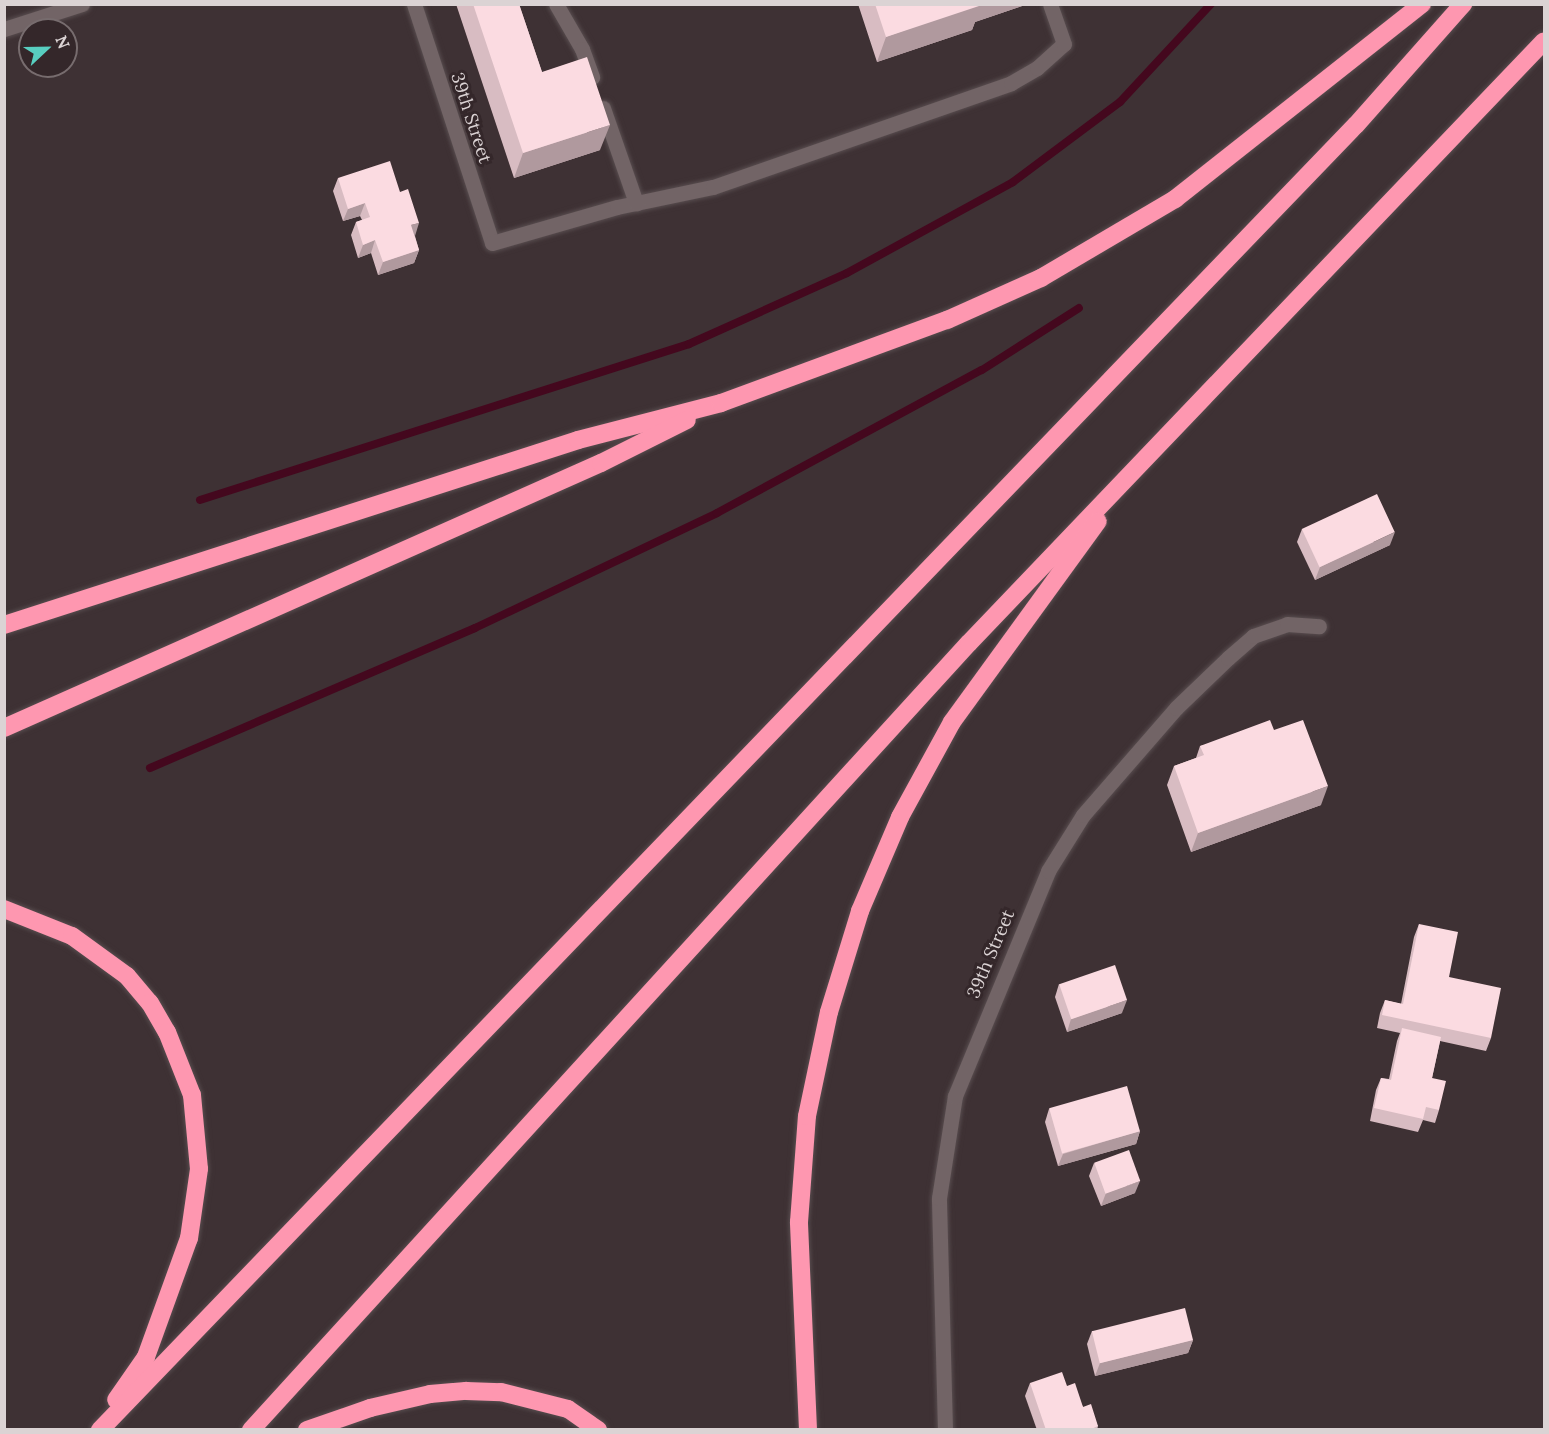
<!DOCTYPE html>
<style>
body{margin:0}
#map{position:relative;width:1549px;height:1434px;overflow:hidden;background:#3e3134;font-family:Lora,serif}
div>[style]{position:absolute}
.stream>*{height:8px;margin:-4px;padding:0 4px;transform-origin:4px;border-radius:4px;background:#44081e}
.roads{filter:drop-shadow(0 0 2px #584d4f) drop-shadow(0 0 2px #584d4f)}
.minor>*{height:15px;margin:-7.5px;padding:0 7.5px;transform-origin:7.5px;border-radius:7.5px;background:#726466}
.highway>*{height:18px;margin:-9px;padding:0 9px;transform-origin:9px;border-radius:9px;background:#fe97b0}
.wall>*{inset:0;background:#d8bcc2}
.shaded-wall>*{inset:0;background:#b0999e}
.building>*{inset:0;background:#fbdbe1;transform-origin:0 0}
span{translate:-50% -50%;white-space:nowrap;text-align:center;line-height:1.15;-webkit-text-stroke:6px #34272a;paint-order:stroke}
.street-label{font-size:18px;color:#dbd3d4}
.frame{position:absolute;inset:0;border:6px solid #dbd3d4;pointer-events:none}
.north{position:absolute;left:18px;top:18px;width:60px;height:60px;box-sizing:border-box;background:#34272a;border:2px solid #776c6e;border-radius:50%;rotate:68deg;font-size:16px;font-weight:700;line-height:24px;text-align:center;color:#dbd3d4}
.north::after{content:'';display:block;margin:auto;width:21px;height:27px;background:#58cec0;clip-path:polygon(50% 0,100% 100%,50% 72%,0 100%)}
</style>
<div id="map">
<div class="stream">
<div style="left:200px;top:500px;width:513px;rotate:-17.69deg"></div>
<div style="left:689px;top:344px;width:173px;rotate:-24.2deg"></div>
<div style="left:847px;top:273px;width:189px;rotate:-28.7deg"></div>
<div style="left:1013px;top:182px;width:134px;rotate:-36.8deg"></div>
<div style="left:1120px;top:102px;width:134px;rotate:-47.1deg"></div>
<div style="left:150px;top:768px;width:354px;rotate:-23.3deg"></div>
<div style="left:475px;top:628px;width:268px;rotate:-25.4deg"></div>
<div style="left:717px;top:513px;width:301px;rotate:-28.4deg"></div>
<div style="left:982px;top:370px;width:115px;rotate:-32.6deg"></div>
</div>
<div class="roads">
<div class="minor">
<div style="left:414px;top:4px;width:251px;rotate:71.9deg"></div>
<div style="left:492px;top:243px;width:130px;rotate:-16.1deg"></div>
<div style="left:617px;top:207px;width:98px;rotate:-11.8deg"></div>
<div style="left:713px;top:187px;width:316px;rotate:-19.2deg"></div>
<div style="left:1011px;top:83px;width:30px;rotate:-30deg"></div>
<div style="left:1037px;top:68px;width:36px;rotate:-42deg"></div>
<div style="left:1064px;top:44px;width:42px;rotate:-109.3deg"></div>
<div style="left:556px;top:4px;width:52px;rotate:60deg"></div>
<div style="left:582px;top:49px;width:30px;rotate:70deg"></div>
<div style="left:4px;top:29px;width:82px;rotate:-17.8deg"></div>
<div style="left:603px;top:108px;width:101px;rotate:70.8deg"></div>
<div style="left:945px;top:1430px;width:232px;rotate:-91.5deg"></div>
<div style="left:939px;top:1198px;width:103px;rotate:-81.1deg"></div>
<div style="left:955px;top:1096px;width:243px;rotate:-67.5deg"></div>
<div style="left:1048px;top:871px;width:66px;rotate:-58deg"></div>
<div style="left:1083px;top:815px;width:142px;rotate:-49deg"></div>
<div style="left:1176px;top:708px;width:72px;rotate:-43.9deg"></div>
<div style="left:1228px;top:658px;width:33px;rotate:-41deg"></div>
<div style="left:1253px;top:636px;width:36px;rotate:-19deg"></div>
<div style="left:1287px;top:624px;width:32px;rotate:4deg"></div>
</div>
<div class="highway">
<div style="left:4px;top:625px;width:603px;rotate:-17.86deg"></div>
<div style="left:578px;top:440px;width:148px;rotate:-14.5deg"></div>
<div style="left:721px;top:403px;width:241px;rotate:-20.2deg"></div>
<div style="left:947px;top:320px;width:103px;rotate:-24.1deg"></div>
<div style="left:1041px;top:278px;width:156px;rotate:-30.5deg"></div>
<div style="left:1175px;top:199px;width:315px;rotate:-38.3deg"></div>
<div style="left:4px;top:728px;width:653px;rotate:-23.94deg"></div>
<div style="left:601px;top:463px;width:96px;rotate:-26.6deg"></div>
<div style="left:4px;top:909px;width:73px;rotate:21.7deg"></div>
<div style="left:72px;top:936px;width:68px;rotate:36deg"></div>
<div style="left:127px;top:976px;width:35px;rotate:50deg"></div>
<div style="left:150px;top:1003px;width:34px;rotate:60deg"></div>
<div style="left:167px;top:1032px;width:68px;rotate:68.4deg"></div>
<div style="left:192px;top:1095px;width:74px;rotate:84.6deg"></div>
<div style="left:199px;top:1169px;width:70px;rotate:98.2deg"></div>
<div style="left:189px;top:1238px;width:127px;rotate:109.9deg"></div>
<div style="left:146px;top:1357px;width:52px;rotate:124.9deg"></div>
<div style="left:100px;top:1430px;width:1811px;rotate:-46.1deg"></div>
<div style="left:1356px;top:125px;width:162px;rotate:-48.5deg"></div>
<div style="left:251px;top:1430px;width:1065px;rotate:-47.63deg"></div>
<div style="left:969px;top:643px;width:832px;rotate:-46.31deg"></div>
<div style="left:307px;top:1430px;width:67px;rotate:-19.2deg"></div>
<div style="left:370px;top:1408px;width:62px;rotate:-13.1deg"></div>
<div style="left:430px;top:1394px;width:36px;rotate:-5deg"></div>
<div style="left:466px;top:1391px;width:35px;rotate:2deg"></div>
<div style="left:501px;top:1392px;width:69px;rotate:14.2deg"></div>
<div style="left:568px;top:1409px;width:37px;rotate:35deg"></div>
<div style="left:808px;top:1430px;width:208px;rotate:-92.5deg"></div>
<div style="left:799px;top:1222px;width:106px;rotate:-85.7deg"></div>
<div style="left:807px;top:1116px;width:106px;rotate:-78.1deg"></div>
<div style="left:829px;top:1012px;width:106px;rotate:-72.9deg"></div>
<div style="left:860px;top:911px;width:102px;rotate:-66.9deg"></div>
<div style="left:900px;top:817px;width:108px;rotate:-61.3deg"></div>
<div style="left:952px;top:722px;width:248px;rotate:-54deg"></div>
</div>
</div>
<div class="wall">
<div style="clip-path:polygon(456px 4px,519px 4px,542px 72px,600px 150px,514px 178px)"></div>
<div style="clip-path:polygon(858px 4px,1028px 4px,975px 22px,972px 30px,877px 62px)"></div>
<div style="clip-path:polygon(338px 178px,415px 236px,419px 250px,414px 263px,378px 275px,371px 253px,358px 258px,351px 235px,356px 222px,362px 220px,360px 216px,343px 221px,333px 191px)"></div>
<div style="clip-path:polygon(1302px 529px,1390px 545px,1315px 580px,1297px 542px)"></div>
<div style="clip-path:polygon(1274px 730px,1321px 805px,1191px 852px,1167px 785px,1174px 766px,1196px 758px,1200px 746px)"></div>
<div style="clip-path:polygon(1419px 924px,1449px 977px,1491px 1038px,1486px 1051px,1440px 1041px,1432px 1078px,1439px 1110px,1435px 1123px,1423px 1120px,1418px 1132px,1370px 1121px,1376px 1090px,1381px 1078px,1389px 1079px,1397px 1041px,1400px 1033px,1377px 1028px,1380px 1013px,1385px 1000px,1401px 1004px,1414px 937px)"></div>
<div style="clip-path:polygon(1059px 984px,1122px 1013px,1067px 1032px,1055px 997px)"></div>
<div style="clip-path:polygon(1049px 1109px,1140px 1131px,1136px 1144px,1058px 1166px,1045px 1122px)"></div>
<div style="clip-path:polygon(1094px 1163px,1135px 1193px,1101px 1206px,1089px 1176px)"></div>
<div style="clip-path:polygon(1092px 1331px,1193px 1340px,1188px 1353px,1095px 1376px,1087px 1344px)"></div>
<div style="clip-path:polygon(1030px 1383px,1067px 1386px,1098px 1426px,1097px 1430px,1037px 1430px,1025px 1396px)"></div>
</div>
<div class="shaded-wall">
<div style="clip-path:polygon(977px 4px,1028px 4px,975px 22px,972px 30px,877px 62px,886px 37px)"></div>
<div style="clip-path:polygon(610px 125px,600px 150px,514px 178px,523px 153px)"></div>
<div style="clip-path:polygon(365px 203px,360px 216px,343px 221px,348px 209px)"></div>
<div style="clip-path:polygon(419px 223px,415px 236px,406px 238px,411px 225px)"></div>
<div style="clip-path:polygon(375px 240px,371px 253px,358px 258px,363px 245px)"></div>
<div style="clip-path:polygon(419px 250px,414px 263px,378px 275px,383px 262px)"></div>
<div style="clip-path:polygon(1395px 532px,1390px 545px,1315px 580px,1320px 567px)"></div>
<div style="clip-path:polygon(1328px 786px,1321px 805px,1191px 852px,1198px 833px)"></div>
<div style="clip-path:polygon(1127px 1000px,1122px 1013px,1067px 1032px,1071px 1019px)"></div>
<div style="clip-path:polygon(1140px 1131px,1136px 1144px,1058px 1166px,1063px 1154px)"></div>
<div style="clip-path:polygon(1140px 1181px,1135px 1193px,1101px 1206px,1106px 1193px)"></div>
<div style="clip-path:polygon(1193px 1340px,1188px 1353px,1095px 1376px,1100px 1363px)"></div>
</div>
<div class="building">
<div style="clip-path:polygon(473px 4px,519px 4px,542px 72px,587px 57px,610px 125px,523px 153px)"></div>
<div style="clip-path:polygon(875px 4px,981px 4px,982px 5px,886px 37px)"></div>
<div style="clip-path:polygon(390px 161px,400px 192px,408px 189px,419px 223px,411px 225px,419px 250px,383px 262px,375px 240px,363px 245px,356px 222px,370px 217px,365px 203px,348px 209px,338px 178px)"></div>
<div style="left:1377px;top:494px;width:42px;height:83px;rotate:65deg"></div>
<div style="clip-path:polygon(1270px 720px,1274px 730px,1303px 720px,1328px 786px,1198px 833px,1174px 766px,1204px 755px,1200px 746px)"></div>
<div style="clip-path:polygon(1419px 924px,1458px 932px,1449px 977px,1501px 988px,1491px 1038px,1382px 1015px,1385px 1000px,1403px 1004px)"></div>
<div style="left:1115px;top:965px;width:37px;height:59px;rotate:71deg"></div>
<div style="clip-path:polygon(1402px 1028px,1441px 1037px,1432px 1078px,1446px 1081px,1439px 1110px,1426px 1107px,1423px 1119px,1374px 1108px,1381px 1078px,1391px 1080px)"></div>
<div style="left:1127px;top:1086px;width:47px;height:81px;rotate:74deg"></div>
<div style="left:1129px;top:1150px;width:33px;height:37px;rotate:70deg"></div>
<div style="left:1185px;top:1308px;width:33px;height:96px;rotate:76deg"></div>
<div style="clip-path:polygon(1062px 1372px,1067px 1386px,1075px 1383px,1083px 1407px,1091px 1404px,1098px 1426px,1089px 1430px,1046px 1430px,1030px 1383px)"></div>
</div>
<div class="street-label">
<span style="left:471px;top:118px;rotate:72deg">39th Street</span>
<span style="left:991px;top:954px;rotate:-67deg">39th Street</span>
</div>
<div class="frame"></div>
<div class="north">N</div>
</div>
